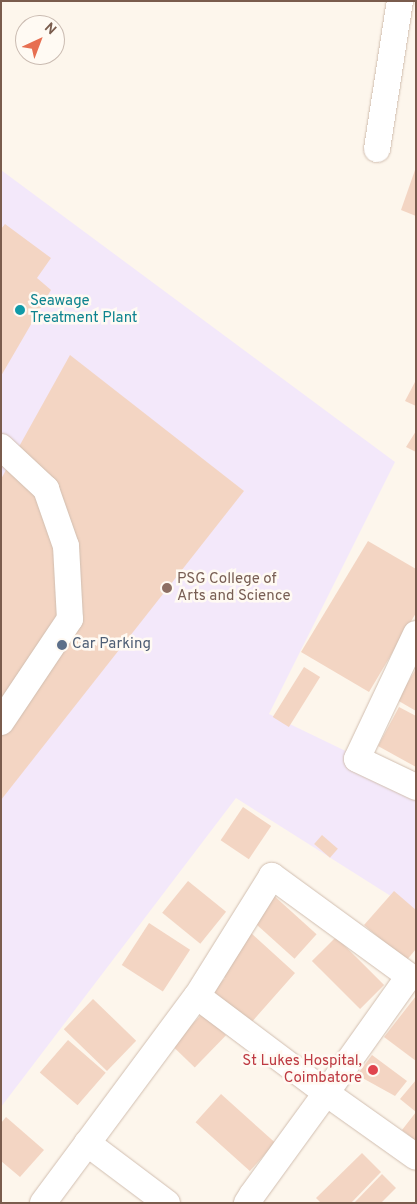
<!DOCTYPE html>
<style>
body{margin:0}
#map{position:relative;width:417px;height:1204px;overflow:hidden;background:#fdf6ec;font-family:Overpass,sans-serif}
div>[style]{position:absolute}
.education>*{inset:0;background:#f3e8fa}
.building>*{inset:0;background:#f3d5c3;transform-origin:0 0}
.roads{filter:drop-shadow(0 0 1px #d1beb0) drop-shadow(0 0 1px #d1beb0)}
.street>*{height:26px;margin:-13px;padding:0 13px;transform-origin:13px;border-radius:13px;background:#fff}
.dots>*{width:14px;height:14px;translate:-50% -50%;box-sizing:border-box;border:2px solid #fffaf3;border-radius:50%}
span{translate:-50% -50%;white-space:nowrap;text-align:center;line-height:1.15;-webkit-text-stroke:5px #fffaf3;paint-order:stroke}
.culture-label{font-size:15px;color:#0d838f}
.left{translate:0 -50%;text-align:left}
.education-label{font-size:15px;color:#785e54}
.service-label{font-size:15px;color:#4e5e75}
.health-label{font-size:15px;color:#be3a42}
.right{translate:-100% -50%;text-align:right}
.frame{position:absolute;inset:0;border:2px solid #7a5c4d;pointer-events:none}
.north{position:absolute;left:15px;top:15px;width:50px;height:50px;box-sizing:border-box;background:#fffaf3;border:1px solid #cabbb1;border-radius:50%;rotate:43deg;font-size:14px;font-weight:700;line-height:20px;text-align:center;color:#7a5c4d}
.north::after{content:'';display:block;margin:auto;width:18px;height:22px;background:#e76f51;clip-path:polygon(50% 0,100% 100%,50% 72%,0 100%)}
</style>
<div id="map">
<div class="education">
<div style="clip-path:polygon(1px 170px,395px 462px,269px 714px,416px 785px,416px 912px,236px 798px,1px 1107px)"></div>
</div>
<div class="building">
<div style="clip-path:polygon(415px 170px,416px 170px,416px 216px,401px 210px)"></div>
<div style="clip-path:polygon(5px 224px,51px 258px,37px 278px,51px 290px,1px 376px,1px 229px)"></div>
<div style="clip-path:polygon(70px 355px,244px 491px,1px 800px,1px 479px)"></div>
<div style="clip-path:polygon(416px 380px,416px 406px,405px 401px)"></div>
<div style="clip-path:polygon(416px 431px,416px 452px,406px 447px)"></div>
<div style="clip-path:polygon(368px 541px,416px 569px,416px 613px,369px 692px,301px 652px)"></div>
<div style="left:304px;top:667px;width:19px;height:59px;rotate:32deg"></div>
<div style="clip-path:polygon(416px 669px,416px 711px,397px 700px)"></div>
<div style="clip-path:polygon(399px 707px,416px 716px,416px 767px,378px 746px)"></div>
<div style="left:243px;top:807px;width:34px;height:40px;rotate:34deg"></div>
<div style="left:322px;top:835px;width:21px;height:12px;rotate:41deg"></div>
<div style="left:188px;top:881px;width:49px;height:41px;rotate:39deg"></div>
<div style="clip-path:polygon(394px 891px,416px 910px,416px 949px,406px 961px,364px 925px)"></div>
<div style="left:272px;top:894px;width:60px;height:33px;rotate:42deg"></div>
<div style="left:149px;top:923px;width:49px;height:50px;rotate:33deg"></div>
<div style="clip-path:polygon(251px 933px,295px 973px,250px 1024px,213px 991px,225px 978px,218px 971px)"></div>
<div style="left:336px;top:937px;width:68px;height:34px;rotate:45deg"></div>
<div style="clip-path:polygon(416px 996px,416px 1061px,384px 1037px)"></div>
<div style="left:93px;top:999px;width:60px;height:42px;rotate:44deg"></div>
<div style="left:203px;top:1013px;width:32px;height:45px;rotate:44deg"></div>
<div style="left:68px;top:1040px;width:50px;height:43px;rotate:41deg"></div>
<div style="clip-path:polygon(372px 1055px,407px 1081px,395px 1096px,357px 1075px)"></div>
<div style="clip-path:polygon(416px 1080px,416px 1141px,402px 1130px,416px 1112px,400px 1099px)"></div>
<div style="left:221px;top:1094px;width:73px;height:38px;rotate:42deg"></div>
<div style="clip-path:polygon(6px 1117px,44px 1150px,20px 1177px,1px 1161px,1px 1123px)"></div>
<div style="clip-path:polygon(362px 1153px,381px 1172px,351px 1203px,321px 1203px,316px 1198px)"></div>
<div style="clip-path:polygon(382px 1174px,396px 1188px,381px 1203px,354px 1203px)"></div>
</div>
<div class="roads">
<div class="street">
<div style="left:377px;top:149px;width:150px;rotate:-81.2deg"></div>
<div style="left:1px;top:447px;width:62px;rotate:43deg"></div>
<div style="left:46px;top:489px;width:60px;rotate:70.7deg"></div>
<div style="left:66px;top:546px;width:73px;rotate:86.9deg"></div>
<div style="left:70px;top:619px;width:124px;rotate:123.8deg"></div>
<div style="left:416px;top:634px;width:138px;rotate:115.3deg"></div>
<div style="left:357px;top:759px;width:65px;rotate:25.4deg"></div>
<div style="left:87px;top:1143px;width:100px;rotate:36.9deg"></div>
<div style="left:43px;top:1203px;width:258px;rotate:-53.4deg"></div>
<div style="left:247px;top:1203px;width:9px;rotate:-58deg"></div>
<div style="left:252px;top:1195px;width:126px;rotate:-54deg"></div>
<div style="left:326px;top:1093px;width:143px;rotate:-54.6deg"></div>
<div style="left:409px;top:976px;width:170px;rotate:-143.9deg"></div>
<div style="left:272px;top:876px;width:142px;rotate:122deg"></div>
<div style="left:197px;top:996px;width:161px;rotate:36.9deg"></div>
<div style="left:326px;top:1093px;width:110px;rotate:35.4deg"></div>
</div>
</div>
<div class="dots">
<div style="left:20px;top:310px;background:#0f9aa8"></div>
<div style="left:167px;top:588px;background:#8d6e63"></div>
<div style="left:62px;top:645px;background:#5c6f8a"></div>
<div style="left:373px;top:1070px;background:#e0444e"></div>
</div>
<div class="culture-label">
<span class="left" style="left:30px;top:310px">Seawage<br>Treatment Plant</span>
</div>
<div class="education-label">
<span class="left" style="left:177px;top:588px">PSG College of<br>Arts and Science</span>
</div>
<div class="service-label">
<span class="left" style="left:72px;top:645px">Car Parking</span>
</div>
<div class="health-label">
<span class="right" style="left:362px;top:1070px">St Lukes Hospital,<br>Coimbatore</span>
</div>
<div class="frame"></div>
<div class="north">N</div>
</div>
